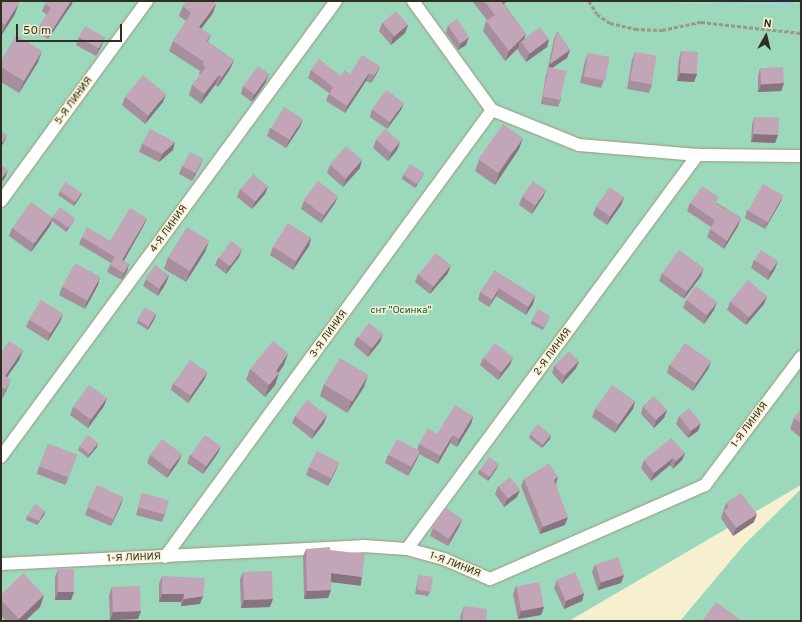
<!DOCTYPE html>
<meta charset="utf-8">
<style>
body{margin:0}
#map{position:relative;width:802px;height:622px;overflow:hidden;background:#f6efd0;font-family:Overpass,sans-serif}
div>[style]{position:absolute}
.green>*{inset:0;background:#9cd8bb}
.water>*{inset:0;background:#94ccef}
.path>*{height:2.5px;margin-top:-1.25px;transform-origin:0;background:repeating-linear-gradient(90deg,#9d9882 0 4px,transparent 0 6px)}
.roads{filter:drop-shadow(0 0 1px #9c9579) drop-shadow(0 0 1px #9c9579)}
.street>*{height:12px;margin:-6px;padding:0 6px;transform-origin:6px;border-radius:6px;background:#fff}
.wall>*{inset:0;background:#a78e9d;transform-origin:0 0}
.shaded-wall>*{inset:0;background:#887480;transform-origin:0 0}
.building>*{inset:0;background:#c2a5b7;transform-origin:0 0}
span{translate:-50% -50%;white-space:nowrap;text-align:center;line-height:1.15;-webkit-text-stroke:3px #f6efd0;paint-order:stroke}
.street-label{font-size:10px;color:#302d22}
.park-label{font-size:10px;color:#0c5a3e}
.frame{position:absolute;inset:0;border:2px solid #302d22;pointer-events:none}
.north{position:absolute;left:746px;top:16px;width:40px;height:40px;-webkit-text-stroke:3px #f6efd0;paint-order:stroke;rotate:8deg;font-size:11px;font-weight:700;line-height:16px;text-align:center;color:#302d22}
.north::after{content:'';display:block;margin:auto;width:14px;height:18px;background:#302d22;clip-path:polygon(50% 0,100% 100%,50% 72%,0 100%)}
.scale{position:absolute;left:16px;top:24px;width:106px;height:18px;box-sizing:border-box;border:2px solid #302d22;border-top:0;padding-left:5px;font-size:12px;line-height:14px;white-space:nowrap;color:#302d22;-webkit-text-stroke:3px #f6efd0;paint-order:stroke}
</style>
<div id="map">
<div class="green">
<div style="clip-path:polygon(1px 1px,603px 1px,793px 4px,801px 1px,801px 485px,569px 621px,1px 621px)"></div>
<div style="clip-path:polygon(801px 489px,801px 621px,680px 621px,743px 546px)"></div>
</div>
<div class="water">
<div style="clip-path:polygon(603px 1px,799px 1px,793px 4px)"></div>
</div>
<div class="path">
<div style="left:589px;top:1px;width:15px;rotate:58deg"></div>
<div style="left:597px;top:14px;width:16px;rotate:35deg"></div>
<div style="left:610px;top:23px;width:26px;rotate:13deg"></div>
<div style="left:635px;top:29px;width:27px;rotate:2deg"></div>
<div style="left:662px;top:30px;width:40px;rotate:-12deg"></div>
<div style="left:701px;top:22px;width:101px;rotate:6.3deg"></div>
</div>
<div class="roads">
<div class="street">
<div style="left:413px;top:1px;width:135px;rotate:54.1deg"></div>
<div style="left:492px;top:110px;width:94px;rotate:21.9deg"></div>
<div style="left:579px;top:145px;width:119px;rotate:4.8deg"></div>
<div style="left:698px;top:155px;width:103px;rotate:0.6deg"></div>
<div style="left:1px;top:201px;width:248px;rotate:-53.9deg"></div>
<div style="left:1px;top:457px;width:566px;rotate:-53.7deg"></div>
<div style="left:407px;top:549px;width:490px;rotate:-53.6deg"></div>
<div style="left:165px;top:557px;width:554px;rotate:-53.81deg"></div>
<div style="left:1px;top:564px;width:362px;rotate:-2.8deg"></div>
<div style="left:363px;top:546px;width:44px;rotate:3.9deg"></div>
<div style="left:407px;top:549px;width:38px;rotate:15deg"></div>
<div style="left:444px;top:559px;width:50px;rotate:23.5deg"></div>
<div style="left:490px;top:579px;width:235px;rotate:-23.6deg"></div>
<div style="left:705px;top:485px;width:160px;rotate:-53.1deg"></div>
</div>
</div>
<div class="wall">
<div style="clip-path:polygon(1px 1px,15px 14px,1px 36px)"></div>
<div style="clip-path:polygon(472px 1px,507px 1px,504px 4px,526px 34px,524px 38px,549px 39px,547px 47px,526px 62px,517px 49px,518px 48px,505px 61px,483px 31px,486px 21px,487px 20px)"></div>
<div style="clip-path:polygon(214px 2px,216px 4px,213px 13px,201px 29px,211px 35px,208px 42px,234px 60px,230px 69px,218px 87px,215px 85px,201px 104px,189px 95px,192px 85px,200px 75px,199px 74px,200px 71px,169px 51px,173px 41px,186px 21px,179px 16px,183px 6px)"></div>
<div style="clip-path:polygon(45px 4px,72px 4px,48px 39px,38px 33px,40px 25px,47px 15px,42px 11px)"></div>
<div style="clip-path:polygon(382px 23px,408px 25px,405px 33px,391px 45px,379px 31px)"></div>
<div style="clip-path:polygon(448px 25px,466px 45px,458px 50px,446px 33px)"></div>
<div style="clip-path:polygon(557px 31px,570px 50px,567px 58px,552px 68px,561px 99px,558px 107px,541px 104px,546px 75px,548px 71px,547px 72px,554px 39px)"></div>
<div style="clip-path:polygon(79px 37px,102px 45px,96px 56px,76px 45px)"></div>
<div style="clip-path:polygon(681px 51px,697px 74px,694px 82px,677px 81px,679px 59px)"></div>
<div style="clip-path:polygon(635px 52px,652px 85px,649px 93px,627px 89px,632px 60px)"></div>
<div style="clip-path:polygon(588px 53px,604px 80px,601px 88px,580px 83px,585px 61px)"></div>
<div style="clip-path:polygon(1px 61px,38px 62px,19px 93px,1px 82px)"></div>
<div style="clip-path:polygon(760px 68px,784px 83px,781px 91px,758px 92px,758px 76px)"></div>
<div style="clip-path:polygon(311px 70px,341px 76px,377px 73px,371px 83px,366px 81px,345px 113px,326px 101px,329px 93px,308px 78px)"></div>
<div style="clip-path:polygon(266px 82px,252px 102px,241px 94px,243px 86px)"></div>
<div style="clip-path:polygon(125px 97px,163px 102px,145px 124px,122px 105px)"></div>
<div style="clip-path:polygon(372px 109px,401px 110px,387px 129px,370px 117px)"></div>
<div style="clip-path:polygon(754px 117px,778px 135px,775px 143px,751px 142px,752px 125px)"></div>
<div style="clip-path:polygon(300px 127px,286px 148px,267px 136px,270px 128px)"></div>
<div style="clip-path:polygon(376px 140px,400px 142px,397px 150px,388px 161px,373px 148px)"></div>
<div style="clip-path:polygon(142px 144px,173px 150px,159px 162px,139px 152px)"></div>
<div style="clip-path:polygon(519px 149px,495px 185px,475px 171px,479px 160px)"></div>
<div style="clip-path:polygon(203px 159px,200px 166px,192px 181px,179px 174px,182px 166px)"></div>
<div style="clip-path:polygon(330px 165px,360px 168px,343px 187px,327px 173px)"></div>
<div style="clip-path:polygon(424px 173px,422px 177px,415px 188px,402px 179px,403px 175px)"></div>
<div style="clip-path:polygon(268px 186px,265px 194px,252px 209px,237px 197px,240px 189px)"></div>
<div style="clip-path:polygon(546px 190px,543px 197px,532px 214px,519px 205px,522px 197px)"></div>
<div style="clip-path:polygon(60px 191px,82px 193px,80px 197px,74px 206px,58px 195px)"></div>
<div style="clip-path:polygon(624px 197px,621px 205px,607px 225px,593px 215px,596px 207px)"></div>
<div style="clip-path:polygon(304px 201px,335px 203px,321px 223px,301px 209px)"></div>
<div style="clip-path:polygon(690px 203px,717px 203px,741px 218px,738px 226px,724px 249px,707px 237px,711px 227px,687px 211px)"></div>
<div style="clip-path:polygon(780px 203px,765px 229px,745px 218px,747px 210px)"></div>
<div style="clip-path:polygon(53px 217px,73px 222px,66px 232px,52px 221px,50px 226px,31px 252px,9px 236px,12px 228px,52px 218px)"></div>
<div style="clip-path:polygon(147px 218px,144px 225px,124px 261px,129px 264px,127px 271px,122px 280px,107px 272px,111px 263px,79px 244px,82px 237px,110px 241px)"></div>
<div style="clip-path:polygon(311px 238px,309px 246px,293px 270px,270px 255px,273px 247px)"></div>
<div style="clip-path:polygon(242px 249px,239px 257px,226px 274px,215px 265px,218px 258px)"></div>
<div style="clip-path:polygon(205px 252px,186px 282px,164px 269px,168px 257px)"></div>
<div style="clip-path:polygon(754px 260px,775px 269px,768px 280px,751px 268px)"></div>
<div style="clip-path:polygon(495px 271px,535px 296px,533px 304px,526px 315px,496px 296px,489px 307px,478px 300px,480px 292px)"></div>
<div style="clip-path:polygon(448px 273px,430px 294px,415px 282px,418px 274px)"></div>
<div style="clip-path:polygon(662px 273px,701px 276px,684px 299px,659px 281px)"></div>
<div style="clip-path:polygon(169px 275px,166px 283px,158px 296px,143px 286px,146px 279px)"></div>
<div style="clip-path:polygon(98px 285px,85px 309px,59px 295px,62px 287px)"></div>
<div style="clip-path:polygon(686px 300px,714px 310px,704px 324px,683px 308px)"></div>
<div style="clip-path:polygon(730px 302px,764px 304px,746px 325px,727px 310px)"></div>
<div style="clip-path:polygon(156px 314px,155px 318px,148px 330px,137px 323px,138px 320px)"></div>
<div style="clip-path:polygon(550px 316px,543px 330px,531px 324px,532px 320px)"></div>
<div style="clip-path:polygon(29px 320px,60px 322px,48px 341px,26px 327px)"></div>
<div style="clip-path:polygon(357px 337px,380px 342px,368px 357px,354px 345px)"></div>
<div style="clip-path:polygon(23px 350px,19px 360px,7px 377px,7px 389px,2px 399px,1px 398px,1px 353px)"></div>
<div style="clip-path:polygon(483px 358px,510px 365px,498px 380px,480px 365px)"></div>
<div style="clip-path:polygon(579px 361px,576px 368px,562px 384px,552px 373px,554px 366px)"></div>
<div style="clip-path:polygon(711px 361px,708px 369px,693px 391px,667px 373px,669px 365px)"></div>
<div style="clip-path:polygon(284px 365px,278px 373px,279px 373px,275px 385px,265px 397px,246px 380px,250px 369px)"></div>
<div style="clip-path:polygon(207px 372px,204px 380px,188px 403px,171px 390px,173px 383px)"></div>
<div style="clip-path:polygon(324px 384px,364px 387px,347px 413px,320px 396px)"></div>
<div style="clip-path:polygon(107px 398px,104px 406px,88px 428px,70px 415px,73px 407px)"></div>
<div style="clip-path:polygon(635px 401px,633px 409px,615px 433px,592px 417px,595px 409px)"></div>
<div style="clip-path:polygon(643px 406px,667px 410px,664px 418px,654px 428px,641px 414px)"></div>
<div style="clip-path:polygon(801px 410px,801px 438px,790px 429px,794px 418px)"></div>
<div style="clip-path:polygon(327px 415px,324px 423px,312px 439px,292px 423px,295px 416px)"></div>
<div style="clip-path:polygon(473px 416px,471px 424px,457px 447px,450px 443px,438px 464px,419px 454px,417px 459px,408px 476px,385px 463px,388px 455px,417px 450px,419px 444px,437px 434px)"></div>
<div style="clip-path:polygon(679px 416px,698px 431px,688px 438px,676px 424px)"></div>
<div style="clip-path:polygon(530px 434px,550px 439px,542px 448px,529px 438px)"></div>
<div style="left:48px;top:444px;width:31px;height:32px;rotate:21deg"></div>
<div style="clip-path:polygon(80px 446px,97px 447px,88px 458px,78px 450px)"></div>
<div style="clip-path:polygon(218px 453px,203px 474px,187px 463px,190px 455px)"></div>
<div style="clip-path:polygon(685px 453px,682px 460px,673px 469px,670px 465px,651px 481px,641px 468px,644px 460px)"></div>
<div style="clip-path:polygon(150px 455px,179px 461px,167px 478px,147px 463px)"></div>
<div style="clip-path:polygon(309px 467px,336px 470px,328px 486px,306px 475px)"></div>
<div style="clip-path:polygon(497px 468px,488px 481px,478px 474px,479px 470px)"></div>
<div style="clip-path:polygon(558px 477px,556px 484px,565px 525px,540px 534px,521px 486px,524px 479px)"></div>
<div style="clip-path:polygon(498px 486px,517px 497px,504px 507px,495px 494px)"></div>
<div style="clip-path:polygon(142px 493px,165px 514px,162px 522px,136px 515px)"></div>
<div style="clip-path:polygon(123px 497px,111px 526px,85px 515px,88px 507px)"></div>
<div style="clip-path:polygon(726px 503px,754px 522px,733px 536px,721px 518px)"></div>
<div style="clip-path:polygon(45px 511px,44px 515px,37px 525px,26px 520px,27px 516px)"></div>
<div style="clip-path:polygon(462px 519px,459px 527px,448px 546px,430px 536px,433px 528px)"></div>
<div style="clip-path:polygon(306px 549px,359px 585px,331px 582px,331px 590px,328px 598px,304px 599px,303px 556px)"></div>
<div style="clip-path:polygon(595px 564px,624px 575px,621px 583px,598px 590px,592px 572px)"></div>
<div style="clip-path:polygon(58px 570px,74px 592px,71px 600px,55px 600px,55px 577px)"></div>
<div style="clip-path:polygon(243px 572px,270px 607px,241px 608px,240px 579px)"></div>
<div style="clip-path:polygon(419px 575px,430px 592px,428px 596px,415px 594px,418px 579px)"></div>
<div style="clip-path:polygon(162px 576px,200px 604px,181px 606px,181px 602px,159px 602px,159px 584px)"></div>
<div style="clip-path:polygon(557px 580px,584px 593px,582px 601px,564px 609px,554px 588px)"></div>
<div style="clip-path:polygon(516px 586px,544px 607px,541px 615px,518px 619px,513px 594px)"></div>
<div style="clip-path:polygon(112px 587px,141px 611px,138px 619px,110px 620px,109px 595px)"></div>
<div style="clip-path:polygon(1px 595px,44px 595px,40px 607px,25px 621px,6px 621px,1px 616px)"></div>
<div style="clip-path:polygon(464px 606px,486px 621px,460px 621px,461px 614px)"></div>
</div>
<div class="shaded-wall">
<div style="clip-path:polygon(71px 1px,73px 1px,72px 4px,48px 39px,51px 32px)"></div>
<div style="clip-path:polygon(500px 1px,507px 1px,497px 9px)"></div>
<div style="clip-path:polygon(19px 3px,15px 14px,1px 36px,5px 25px)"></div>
<div style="clip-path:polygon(216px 4px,213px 13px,195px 37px,199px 27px)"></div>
<div style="clip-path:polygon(408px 25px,405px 33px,391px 45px,393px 37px)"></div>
<div style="clip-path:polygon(526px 34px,522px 44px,520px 41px,518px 48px,505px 61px,509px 51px)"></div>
<div style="clip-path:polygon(105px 37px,102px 45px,96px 56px,99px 48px)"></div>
<div style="clip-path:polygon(469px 37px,466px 45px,458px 50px,461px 43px)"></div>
<div style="clip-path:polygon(549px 39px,547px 47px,526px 62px,529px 54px)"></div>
<div style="clip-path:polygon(570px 50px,567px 58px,549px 70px,549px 67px,547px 72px,550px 64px)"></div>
<div style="clip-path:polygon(42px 51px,38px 62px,19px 93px,24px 81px)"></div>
<div style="clip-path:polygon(234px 60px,230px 69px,218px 87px,222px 77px)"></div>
<div style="clip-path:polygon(380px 66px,377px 73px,371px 83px,374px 76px)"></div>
<div style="clip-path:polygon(369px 73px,366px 81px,345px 113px,347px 106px)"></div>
<div style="clip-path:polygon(680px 73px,697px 74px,694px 82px,677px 81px)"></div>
<div style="clip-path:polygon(269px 74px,266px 82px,252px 102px,254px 94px)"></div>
<div style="clip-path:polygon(219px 75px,215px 85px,201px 104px,204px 94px)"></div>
<div style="clip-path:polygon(784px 83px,781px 91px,758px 92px,761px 84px)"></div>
<div style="clip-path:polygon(166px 94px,163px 102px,145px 124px,148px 116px)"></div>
<div style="clip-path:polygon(404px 103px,401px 110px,387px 129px,390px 122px)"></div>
<div style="clip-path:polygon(303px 119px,300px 127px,286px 148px,289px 141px)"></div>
<div style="clip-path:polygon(754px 134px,778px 135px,775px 143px,751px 142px)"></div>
<div style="clip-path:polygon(7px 135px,4px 142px,1px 147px,1px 144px)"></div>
<div style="clip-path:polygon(523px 138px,519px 149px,495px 185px,499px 173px)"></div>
<div style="clip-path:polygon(175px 142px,173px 150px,159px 162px,162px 154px)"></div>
<div style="clip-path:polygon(400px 142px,397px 150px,388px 161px,391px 153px)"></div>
<div style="clip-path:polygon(203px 159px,200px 166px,192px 181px,195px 173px)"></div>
<div style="clip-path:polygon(362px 160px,360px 168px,343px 187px,346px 179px)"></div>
<div style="clip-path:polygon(8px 170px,5px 178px,1px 183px,1px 179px)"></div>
<div style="clip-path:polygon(424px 173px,422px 177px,415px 188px,416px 184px)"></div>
<div style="clip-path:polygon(268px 186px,265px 194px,252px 209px,255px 202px)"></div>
<div style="clip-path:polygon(546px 190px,543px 197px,532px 214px,535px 206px)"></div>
<div style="clip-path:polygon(82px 193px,80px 197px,74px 206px,75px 202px)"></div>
<div style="clip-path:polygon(783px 195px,780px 203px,765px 229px,768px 222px)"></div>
<div style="clip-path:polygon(338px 196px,335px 203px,321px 223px,324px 216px)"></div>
<div style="clip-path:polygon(624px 197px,621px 205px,607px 225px,610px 217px)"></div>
<div style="clip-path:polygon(53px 218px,50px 226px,31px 252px,34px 244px)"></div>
<div style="clip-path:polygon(75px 218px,73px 222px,66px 232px,67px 228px)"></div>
<div style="clip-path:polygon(147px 218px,144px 225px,120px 267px,122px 260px)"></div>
<div style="clip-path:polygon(741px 218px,738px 226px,724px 249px,727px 241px)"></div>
<div style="clip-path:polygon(311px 238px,309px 246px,293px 270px,296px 262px)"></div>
<div style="clip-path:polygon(209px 241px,205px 252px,186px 282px,190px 271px)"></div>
<div style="clip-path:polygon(242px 249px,239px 257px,226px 274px,229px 266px)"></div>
<div style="clip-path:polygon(778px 261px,775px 269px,768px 280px,770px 272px)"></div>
<div style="clip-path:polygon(129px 264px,127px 271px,122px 280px,124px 273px)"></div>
<div style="clip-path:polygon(451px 265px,448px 273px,430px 294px,433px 287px)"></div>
<div style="clip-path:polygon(704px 268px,701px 276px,684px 299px,687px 291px)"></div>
<div style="clip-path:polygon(169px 275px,166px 283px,158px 296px,160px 288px)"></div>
<div style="clip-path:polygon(100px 277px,98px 285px,85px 309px,87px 301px)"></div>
<div style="clip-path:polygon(499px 288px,496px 296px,489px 307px,492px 300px)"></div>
<div style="clip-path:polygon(535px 296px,533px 304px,526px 315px,528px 307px)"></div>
<div style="clip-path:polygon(767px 296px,764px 304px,746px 325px,749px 317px)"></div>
<div style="clip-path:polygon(717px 302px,714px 310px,704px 324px,707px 316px)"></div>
<div style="clip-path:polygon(63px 314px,60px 322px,48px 341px,50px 333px)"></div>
<div style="clip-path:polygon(156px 314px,155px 318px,148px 330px,149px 326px)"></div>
<div style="clip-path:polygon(383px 334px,380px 342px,368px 357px,371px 349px)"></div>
<div style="clip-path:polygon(23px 350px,19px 360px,1px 386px,5px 376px)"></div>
<div style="clip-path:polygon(288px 353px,284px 365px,272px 382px,276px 371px)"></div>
<div style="clip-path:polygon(513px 357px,510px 365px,498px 380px,501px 372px)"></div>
<div style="clip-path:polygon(579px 361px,576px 368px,562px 384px,565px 376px)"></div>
<div style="clip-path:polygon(711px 361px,708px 369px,693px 391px,696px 383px)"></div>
<div style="clip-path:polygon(207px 372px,204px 380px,188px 403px,191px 395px)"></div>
<div style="clip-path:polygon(279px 373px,275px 385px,265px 397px,269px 385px)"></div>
<div style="clip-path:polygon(368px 375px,364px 387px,347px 413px,351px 402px)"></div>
<div style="clip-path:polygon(11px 379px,7px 389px,2px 399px,6px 389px)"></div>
<div style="clip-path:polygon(107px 398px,104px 406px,88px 428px,90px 420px)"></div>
<div style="clip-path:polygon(635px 401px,633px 409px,615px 433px,618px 425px)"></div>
<div style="clip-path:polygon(667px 410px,664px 418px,654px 428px,656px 420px)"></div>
<div style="clip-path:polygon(327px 415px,324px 423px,312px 439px,315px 431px)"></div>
<div style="clip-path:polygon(473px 416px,471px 424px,457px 447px,459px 439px)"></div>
<div style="clip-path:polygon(701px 423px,698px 431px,688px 438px,691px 431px)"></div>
<div style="clip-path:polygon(453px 435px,450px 443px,438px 464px,440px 456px)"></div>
<div style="clip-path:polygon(551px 435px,550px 439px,542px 448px,544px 444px)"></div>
<div style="clip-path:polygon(98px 443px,97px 447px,88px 458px,90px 454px)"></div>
<div style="clip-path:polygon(221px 446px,218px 453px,203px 474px,206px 466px)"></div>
<div style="clip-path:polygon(420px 451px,417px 459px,408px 476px,411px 468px)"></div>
<div style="clip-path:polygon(685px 453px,682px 460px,673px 469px,676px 461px)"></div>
<div style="clip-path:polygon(182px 454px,179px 461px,167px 478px,170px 470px)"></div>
<div style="clip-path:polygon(673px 458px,670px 465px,651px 481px,654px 473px)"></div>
<div style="clip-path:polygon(339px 462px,336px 470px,328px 486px,331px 478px)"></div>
<div style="clip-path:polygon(499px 464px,497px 468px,488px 481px,489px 477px)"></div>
<div style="clip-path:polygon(558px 477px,555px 485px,554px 480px)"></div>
<div style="clip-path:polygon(520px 490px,517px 497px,504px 507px,507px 499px)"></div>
<div style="clip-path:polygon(123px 497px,121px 505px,111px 526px,114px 518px)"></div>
<div style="clip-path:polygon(45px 511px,44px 515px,37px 525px,39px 521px)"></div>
<div style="clip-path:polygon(757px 514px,754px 522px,733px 536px,736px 528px)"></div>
<div style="clip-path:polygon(568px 517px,565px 525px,540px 534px,543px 527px)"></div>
<div style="clip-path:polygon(462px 519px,459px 527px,448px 546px,451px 538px)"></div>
<div style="left:331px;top:573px;width:31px;height:9px;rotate:7deg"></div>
<div style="clip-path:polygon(624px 575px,621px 583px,598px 590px,601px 582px)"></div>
<div style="clip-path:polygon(331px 590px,328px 598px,304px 599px,307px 591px)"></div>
<div style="clip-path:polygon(58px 592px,74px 592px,71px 600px,55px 600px)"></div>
<div style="clip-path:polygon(584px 593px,582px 601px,564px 609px,566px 601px)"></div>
<div style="clip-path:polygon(162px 594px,184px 594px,181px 602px,159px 602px)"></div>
<div style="clip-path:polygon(44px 595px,40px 607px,25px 621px,18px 621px,19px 619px)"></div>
<div style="clip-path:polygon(203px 596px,200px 604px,181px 606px,184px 599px)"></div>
<div style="clip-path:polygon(273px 599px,270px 607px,241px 608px,244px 600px)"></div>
<div style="clip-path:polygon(544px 607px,541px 615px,518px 619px,521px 611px)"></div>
<div style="clip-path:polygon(141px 611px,138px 619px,110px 620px,113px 612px)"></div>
</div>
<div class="building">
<div style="clip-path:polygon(1px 1px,17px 1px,19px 3px,5px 25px,1px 22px)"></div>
<div style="clip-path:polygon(46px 1px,71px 1px,51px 32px,40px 25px,51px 8px,45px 4px)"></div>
<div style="clip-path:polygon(186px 1px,213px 1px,216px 4px,199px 27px,211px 35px,206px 41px,234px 60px,222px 77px,219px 75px,204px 94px,192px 85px,206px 67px,203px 65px,204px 62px,173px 41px,191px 13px,183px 6px)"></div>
<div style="clip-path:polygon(484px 1px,501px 1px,526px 34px,509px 51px,486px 21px,495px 15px)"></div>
<div style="left:396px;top:11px;width:18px;height:18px;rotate:49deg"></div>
<div style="left:457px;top:19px;width:22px;height:11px;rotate:56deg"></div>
<div style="left:85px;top:26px;width:23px;height:13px;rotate:29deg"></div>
<div style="left:540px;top:27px;width:15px;height:24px;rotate:53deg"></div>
<div style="clip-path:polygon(557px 31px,570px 50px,550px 64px)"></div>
<div style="clip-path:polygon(16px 35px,42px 51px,24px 81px,1px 67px,1px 61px)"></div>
<div style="left:681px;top:51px;width:17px;height:22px;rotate:3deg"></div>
<div style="left:635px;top:52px;width:22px;height:29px;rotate:10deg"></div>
<div style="left:588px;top:53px;width:22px;height:24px;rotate:10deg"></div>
<div style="clip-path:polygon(362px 55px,380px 66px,374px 76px,369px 73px,347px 106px,329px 94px,333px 87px,311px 70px,319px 59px,341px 76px,344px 70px,350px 74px)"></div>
<div style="left:258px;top:66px;width:14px;height:25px;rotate:36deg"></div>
<div style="left:549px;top:67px;width:18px;height:30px;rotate:13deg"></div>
<div style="left:783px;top:67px;width:16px;height:23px;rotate:86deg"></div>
<div style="left:143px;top:75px;width:30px;height:28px;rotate:40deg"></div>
<div style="left:386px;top:90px;width:22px;height:24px;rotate:36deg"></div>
<div style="left:284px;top:107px;width:22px;height:25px;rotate:32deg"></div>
<div style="left:754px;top:117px;width:25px;height:17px;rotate:2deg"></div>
<div style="left:503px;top:124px;width:24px;height:43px;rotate:35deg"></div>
<div style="clip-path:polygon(150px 129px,175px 142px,162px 154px,142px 144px)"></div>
<div style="left:385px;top:129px;width:20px;height:14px;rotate:41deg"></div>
<div style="clip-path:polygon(1px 131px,7px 135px,1px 144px)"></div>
<div style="left:346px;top:146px;width:21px;height:25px;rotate:41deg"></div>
<div style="left:190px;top:152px;width:15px;height:16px;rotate:28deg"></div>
<div style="left:410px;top:164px;width:17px;height:13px;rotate:33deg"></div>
<div style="clip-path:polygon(1px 165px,8px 170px,1px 179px)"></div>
<div style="left:253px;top:174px;width:19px;height:20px;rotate:39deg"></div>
<div style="left:318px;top:181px;width:25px;height:24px;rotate:37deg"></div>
<div style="left:533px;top:181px;width:16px;height:19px;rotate:35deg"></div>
<div style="left:66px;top:182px;width:19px;height:11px;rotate:35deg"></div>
<div style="left:763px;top:184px;width:23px;height:31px;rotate:29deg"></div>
<div style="clip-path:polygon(702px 186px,719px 197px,715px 203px,741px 218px,727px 241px,710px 229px,715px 220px,690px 203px)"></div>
<div style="left:610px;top:187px;width:17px;height:24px;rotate:36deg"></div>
<div style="left:31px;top:202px;width:27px;height:32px;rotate:36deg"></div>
<div style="left:60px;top:207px;width:19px;height:12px;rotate:36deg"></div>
<div style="clip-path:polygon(130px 208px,147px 218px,122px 260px,129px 264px,124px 273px,110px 265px,115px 257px,82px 237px,87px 227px,110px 241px)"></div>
<div style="left:288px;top:223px;width:27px;height:28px;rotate:33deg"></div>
<div style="left:187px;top:227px;width:26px;height:36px;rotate:32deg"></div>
<div style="left:231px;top:241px;width:14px;height:21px;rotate:36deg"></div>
<div style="left:679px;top:250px;width:31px;height:29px;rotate:36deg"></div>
<div style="left:761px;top:250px;width:20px;height:12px;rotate:33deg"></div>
<div style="left:436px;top:253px;width:19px;height:28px;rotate:39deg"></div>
<div style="left:75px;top:263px;width:29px;height:27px;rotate:29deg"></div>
<div style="left:155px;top:265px;width:17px;height:17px;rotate:36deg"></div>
<div style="clip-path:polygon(495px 271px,535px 296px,528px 307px,499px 288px,492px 300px,480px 292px)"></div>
<div style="left:748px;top:280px;width:25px;height:28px;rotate:40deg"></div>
<div style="left:696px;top:286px;width:26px;height:17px;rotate:37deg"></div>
<div style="left:41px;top:300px;width:26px;height:23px;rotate:32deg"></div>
<div style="left:145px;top:307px;width:13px;height:15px;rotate:32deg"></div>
<div style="left:538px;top:309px;width:14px;height:13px;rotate:30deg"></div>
<div style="left:369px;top:323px;width:18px;height:18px;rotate:38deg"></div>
<div style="clip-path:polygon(9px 341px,23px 350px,5px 376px,11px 379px,6px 389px,3px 388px,1px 390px,1px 353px)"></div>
<div style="clip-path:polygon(273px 341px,288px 353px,276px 371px,279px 373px,269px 385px,250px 369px)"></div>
<div style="left:495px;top:343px;width:23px;height:19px;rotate:38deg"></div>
<div style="left:685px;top:343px;width:32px;height:27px;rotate:35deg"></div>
<div style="left:569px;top:351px;width:14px;height:21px;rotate:45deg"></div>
<div style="left:340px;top:358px;width:33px;height:31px;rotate:31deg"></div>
<div style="left:190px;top:360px;width:21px;height:29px;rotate:35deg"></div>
<div style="left:89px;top:385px;width:22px;height:27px;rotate:36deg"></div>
<div style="left:612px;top:385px;width:28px;height:29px;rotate:35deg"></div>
<div style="left:654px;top:396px;width:19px;height:15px;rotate:47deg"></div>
<div style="left:307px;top:400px;width:25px;height:20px;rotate:37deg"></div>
<div style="clip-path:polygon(455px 405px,473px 416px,459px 439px,453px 435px,440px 456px,419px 444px,428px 428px,437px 434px)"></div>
<div style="left:689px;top:408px;width:19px;height:13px;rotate:51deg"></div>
<div style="clip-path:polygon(801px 410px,801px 423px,794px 418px)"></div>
<div style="left:538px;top:424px;width:17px;height:13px;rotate:40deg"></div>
<div style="left:88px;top:435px;width:13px;height:14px;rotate:39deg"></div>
<div style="left:205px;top:435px;width:19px;height:25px;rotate:35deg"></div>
<div style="clip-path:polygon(671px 438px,685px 453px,676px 461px,673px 458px,654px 473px,644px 460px)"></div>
<div style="left:162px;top:439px;width:25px;height:20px;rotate:37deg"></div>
<div style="left:397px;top:439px;width:26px;height:18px;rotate:28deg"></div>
<div style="left:48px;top:444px;width:31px;height:24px;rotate:21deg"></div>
<div style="left:317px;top:451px;width:25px;height:18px;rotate:27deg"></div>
<div style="left:489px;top:457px;width:12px;height:16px;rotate:35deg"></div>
<div style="clip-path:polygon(549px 463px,558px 477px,554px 480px,568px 517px,543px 527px,524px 479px)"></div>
<div style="left:510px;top:477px;width:16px;height:15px;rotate:52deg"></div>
<div style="left:97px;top:485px;width:29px;height:24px;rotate:25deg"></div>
<div style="left:142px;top:493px;width:28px;height:15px;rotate:15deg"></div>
<div style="clip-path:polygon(741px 493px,757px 514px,736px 528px,724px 511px,729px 507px,726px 503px)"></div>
<div style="clip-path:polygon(35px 504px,45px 511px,39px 521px,27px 516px)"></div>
<div style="left:445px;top:507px;width:21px;height:24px;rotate:35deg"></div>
<div style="clip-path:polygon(330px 547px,330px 550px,365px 554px,362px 577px,331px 573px,331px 590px,307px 591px,306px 549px)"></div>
<div style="left:618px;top:557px;width:19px;height:24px;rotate:72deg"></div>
<div style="left:74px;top:569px;width:23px;height:16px;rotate:90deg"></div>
<div style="left:272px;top:571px;width:28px;height:29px;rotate:88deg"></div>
<div style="left:575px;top:572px;width:23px;height:20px;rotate:67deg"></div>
<div style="clip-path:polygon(23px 573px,44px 595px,19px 619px,1px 600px,1px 595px)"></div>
<div style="left:419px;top:575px;width:14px;height:15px;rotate:8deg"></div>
<div style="clip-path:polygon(162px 576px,205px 578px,203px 596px,184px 599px,184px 594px,162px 594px)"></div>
<div style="left:539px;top:582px;width:25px;height:23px;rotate:79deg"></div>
<div style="left:140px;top:586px;width:25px;height:28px;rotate:88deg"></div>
<div style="clip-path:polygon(716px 602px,742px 621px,702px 621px)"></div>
<div style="clip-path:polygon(464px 606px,487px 609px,486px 621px,462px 621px)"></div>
</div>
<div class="street-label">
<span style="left:74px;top:101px;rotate:-54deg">5-Я ЛИНИЯ</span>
<span style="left:169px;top:229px;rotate:-54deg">4-Я ЛИНИЯ</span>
<span style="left:329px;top:334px;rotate:-54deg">3-Я ЛИНИЯ</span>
<span style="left:553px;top:352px;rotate:-54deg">2-Я ЛИНИЯ</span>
<span style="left:750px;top:425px;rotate:-53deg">1-Я ЛИНИЯ</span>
<span style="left:134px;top:558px;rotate:-2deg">1-Я ЛИНИЯ</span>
<span style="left:455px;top:565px;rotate:21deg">1-Я ЛИНИЯ</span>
</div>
<div class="park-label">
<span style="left:401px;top:311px">снт "Осинка"</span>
</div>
<div class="frame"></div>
<div class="north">N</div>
<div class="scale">50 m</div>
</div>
